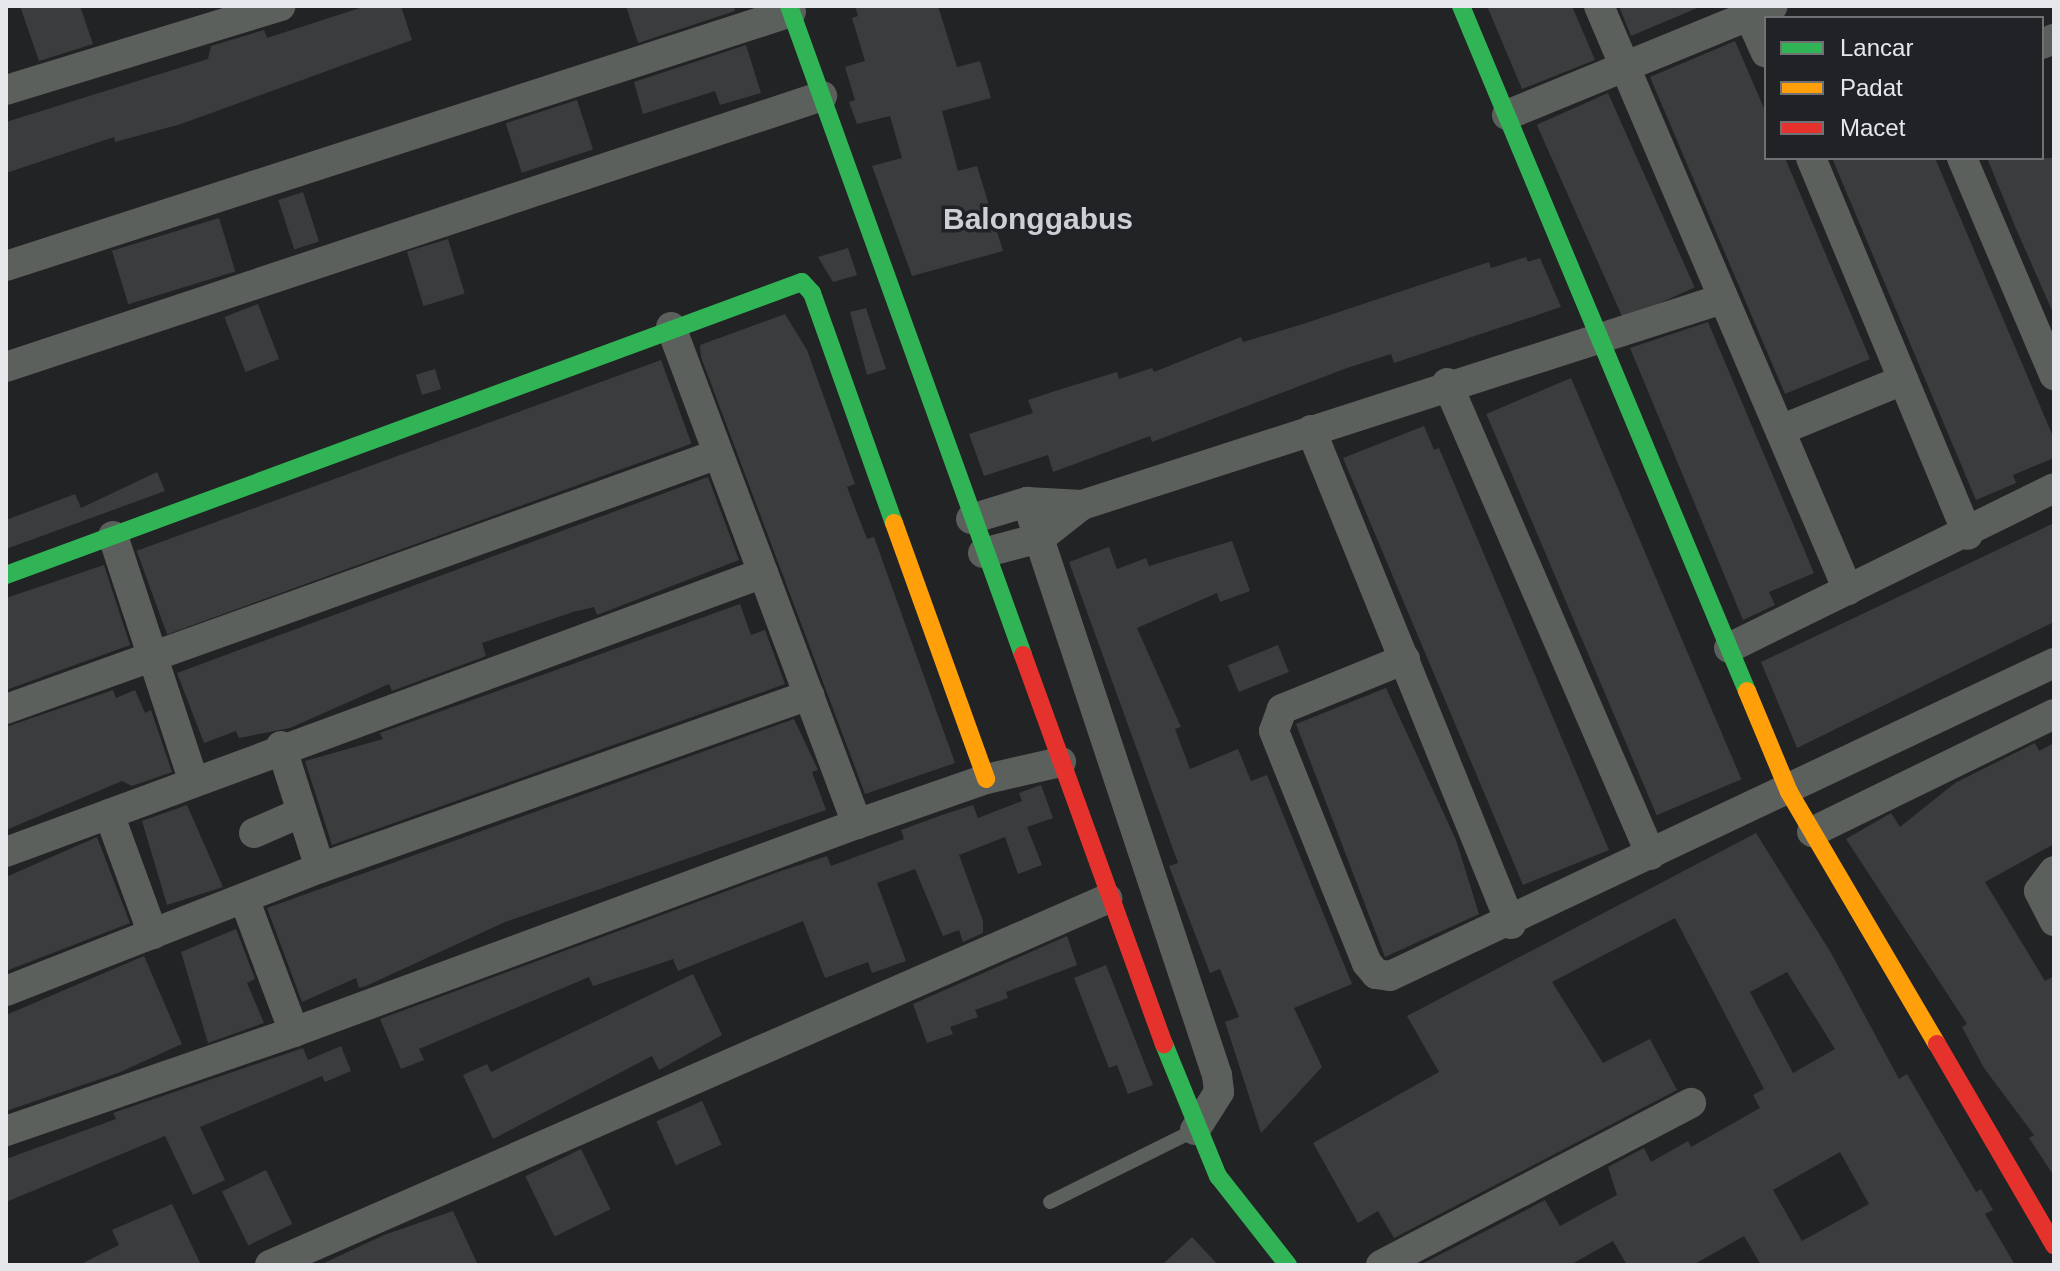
<!DOCTYPE html>
<style>
body{margin:0}
#map{position:relative;width:2060px;height:1271px;overflow:hidden;background:#222325;font-family:Helvetica,sans-serif}
div>[style]{position:absolute}
.building>*{inset:0;background:#3b3c3e;transform-origin:0 0}
.lane>*{height:14px;margin:-7px;padding:0 7px;transform-origin:7px;border-radius:7px;background:#5c605d}
.street>*{height:30px;margin:-15px;padding:0 15px;transform-origin:15px;border-radius:15px;background:#5c605d}
.fast>*{height:18px;margin:-9px;padding:0 9px;transform-origin:9px;border-radius:9px;background:#30b455}
.slow>*{height:18px;margin:-9px;padding:0 9px;transform-origin:9px;border-radius:9px;background:#ff9f0a}
.jam>*{height:18px;margin:-9px;padding:0 9px;transform-origin:9px;border-radius:9px;background:#e5322d}
span{translate:-50% -50%;white-space:nowrap;text-align:center;line-height:1.15;-webkit-text-stroke:7px #212226;paint-order:stroke}
.quarter-label{font-size:30px;color:#ceced5;font-weight:700}
.frame{position:absolute;inset:0;border:8px solid #e6e7ea;pointer-events:none}
.legend{position:absolute;left:1764px;top:16px;width:280px;height:144px;box-sizing:border-box;background:#212226;border:2px solid #707174;margin:0;padding:10px 14px;list-style:none;font-size:24px;color:#e6e7ea}
.legend li{display:flex;align-items:center;gap:16px;height:40px}
.legend b{width:40px;border:2px solid #707174}
</style>
<div id="map">
<div class="building">
<div style="clip-path:polygon(20px 6px,80px 6px,93px 44px,39px 61px)"></div>
<div style="clip-path:polygon(366px 6px,401px 6px,412px 40px,181px 124px,115px 142px,114px 137px,6px 173px,6px 122px,208px 59px,211px 46px,264px 30px,267px 38px)"></div>
<div style="clip-path:polygon(626px 6px,734px 6px,735px 11px,638px 43px)"></div>
<div style="clip-path:polygon(855px 6px,938px 6px,957px 67px,980px 61px,991px 98px,942px 111px,958px 171px,977px 166px,1003px 251px,912px 276px,872px 166px,902px 158px,890px 116px,857px 124px,849px 102px,855px 100px,845px 67px,865px 61px,852px 18px,858px 16px)"></div>
<div style="clip-path:polygon(1487px 6px,1572px 6px,1595px 60px,1522px 89px)"></div>
<div style="clip-path:polygon(1619px 6px,1702px 6px,1631px 36px)"></div>
<div style="clip-path:polygon(1735px 41px,1766px 113px,1766px 158px,1785px 158px,1870px 359px,1785px 394px,1650px 77px)"></div>
<div style="clip-path:polygon(746px 45px,761px 93px,720px 105px,715px 91px,643px 114px,634px 82px)"></div>
<div style="left:1608px;top:93px;width:213px;height:78px;rotate:66deg"></div>
<div style="left:577px;top:100px;width:52px;height:75px;rotate:72deg"></div>
<div style="clip-path:polygon(1832px 158px,1935px 158px,2054px 439px,2054px 458px,2013px 475px,2016px 483px,1976px 500px)"></div>
<div style="clip-path:polygon(1987px 158px,2054px 158px,2054px 315px,2014px 224px)"></div>
<div style="left:303px;top:192px;width:52px;height:26px;rotate:72deg"></div>
<div style="left:219px;top:218px;width:56px;height:112px;rotate:73deg"></div>
<div style="left:448px;top:239px;width:57px;height:43px;rotate:73deg"></div>
<div style="clip-path:polygon(848px 248px,857px 275px,833px 282px,818px 257px)"></div>
<div style="clip-path:polygon(1526px 257px,1528px 262px,1540px 258px,1561px 307px,1394px 363px,1391px 354px,1347px 368px,1152px 442px,1150px 436px,1053px 472px,1048px 455px,984px 476px,969px 434px,1033px 413px,1028px 400px,1055px 391px,1117px 372px,1119px 379px,1152px 368px,1154px 372px,1241px 337px,1243px 342px,1303px 324px,1489px 262px,1491px 268px)"></div>
<div style="left:258px;top:304px;width:59px;height:36px;rotate:69deg"></div>
<div style="clip-path:polygon(866px 308px,886px 369px,867px 375px,850px 312px)"></div>
<div style="clip-path:polygon(785px 314px,807px 350px,855px 484px,847px 487px,867px 539px,874px 537px,955px 763px,865px 794px,701px 357px,700px 345px)"></div>
<div style="clip-path:polygon(1708px 322px,1814px 573px,1769px 592px,1775px 605px,1743px 620px,1630px 348px)"></div>
<div style="left:661px;top:360px;width:89px;height:558px;rotate:70deg"></div>
<div style="left:435px;top:369px;width:21px;height:20px;rotate:73deg"></div>
<div style="left:1571px;top:378px;width:436px;height:92px;rotate:67deg"></div>
<div style="clip-path:polygon(1424px 426px,1434px 450px,1439px 448px,1609px 850px,1523px 885px,1343px 458px)"></div>
<div style="clip-path:polygon(157px 472px,165px 491px,6px 549px,6px 520px,75px 494px,81px 508px)"></div>
<div style="clip-path:polygon(708px 477px,739px 560px,597px 615px,594px 607px,573px 612px,482px 643px,486px 656px,392px 691px,389px 684px,290px 728px,239px 738px,236px 731px,204px 743px,177px 673px)"></div>
<div style="clip-path:polygon(2054px 523px,2054px 622px,1797px 748px,1761px 662px)"></div>
<div style="clip-path:polygon(1232px 541px,1250px 591px,1220px 602px,1217px 593px,1137px 628px,1181px 727px,1175px 729px,1190px 769px,1238px 749px,1251px 781px,1267px 775px,1352px 984px,1294px 1008px,1322px 1067px,1261px 1133px,1225px 1022px,1239px 1017px,1220px 969px,1210px 973px,1169px 866px,1178px 863px,1069px 562px,1109px 547px,1117px 569px,1146px 558px,1149px 566px)"></div>
<div style="clip-path:polygon(104px 565px,130px 645px,6px 690px,6px 598px)"></div>
<div style="clip-path:polygon(740px 604px,751px 635px,765px 630px,785px 684px,332px 845px,305px 761px,383px 739px,380px 733px)"></div>
<div style="left:1278px;top:645px;width:29px;height:54px;rotate:68deg"></div>
<div style="clip-path:polygon(1386px 688px,1456px 840px,1479px 914px,1385px 957px,1296px 724px)"></div>
<div style="clip-path:polygon(113px 690px,116px 698px,135px 690px,145px 713px,151px 710px,172px 772px,132px 786px,122px 781px,6px 830px,6px 727px)"></div>
<div style="clip-path:polygon(794px 719px,818px 770px,812px 772px,826px 810px,505px 922px,366px 986px,359px 988px,356px 978px,302px 1002px,267px 908px)"></div>
<div style="clip-path:polygon(2035px 743px,2039px 751px,2054px 743px,2054px 844px,1985px 882px,2045px 981px,2054px 976px,2054px 1176px,2029px 1138px,2034px 1135px,1984px 1068px,1962px 1027px,1967px 1024px,1846px 839px,1891px 813px,1900px 827px,1955px 783px)"></div>
<div style="clip-path:polygon(1041px 785px,1053px 818px,1027px 827px,1042px 865px,1018px 874px,1005px 837px,959px 855px,983px 921px,983px 933px,963px 942px,959px 930px,943px 936px,915px 869px,877px 883px,906px 961px,872px 973px,868px 962px,825px 978px,803px 921px,678px 971px,673px 959px,593px 986px,589px 977px,419px 1049px,424px 1060px,401px 1069px,380px 1019px,781px 871px,827px 856px,831px 866px,904px 839px,901px 830px,942px 815px,973px 805px,978px 818px,1022px 801px,1019px 793px)"></div>
<div style="clip-path:polygon(187px 805px,223px 887px,167px 905px,142px 821px)"></div>
<div style="clip-path:polygon(evenodd,1756px 833px,1831px 953px,1899px 1079px,1907px 1074px,1976px 1192px,1981px 1189px,1993px 1210px,1985px 1214px,2015px 1265px,1761px 1265px,1744px 1236px,1693px 1265px,1627px 1265px,1613px 1241px,1570px 1265px,1420px 1265px,1545px 1200px,1560px 1226px,1617px 1195px,1608px 1167px,1644px 1148px,1651px 1162px,1688px 1141px,1691px 1147px,1760px 1108px,1753px 1095px,1764px 1089px,1675px 918px,1552px 982px,1603px 1063px,1650px 1039px,1677px 1090px,1394px 1238px,1378px 1211px,1358px 1223px,1313px 1143px,1439px 1072px,1407px 1016px,1756px 833px,1787px 972px,1835px 1049px,1793px 1073px,1750px 992px,1787px 972px,1756px 833px,1840px 1152px,1869px 1204px,1802px 1241px,1773px 1190px,1840px 1152px)"></div>
<div style="clip-path:polygon(97px 837px,130px 923px,6px 971px,6px 877px)"></div>
<div style="clip-path:polygon(236px 929px,255px 979px,247px 983px,264px 1023px,208px 1043px,181px 952px)"></div>
<div style="clip-path:polygon(1067px 936px,1077px 965px,1006px 992px,1008px 998px,975px 1010px,978px 1017px,950px 1027px,953px 1034px,927px 1043px,913px 1004px)"></div>
<div style="clip-path:polygon(144px 956px,182px 1044px,118px 1073px,6px 1111px,6px 1015px)"></div>
<div style="clip-path:polygon(1106px 965px,1153px 1085px,1128px 1094px,1117px 1065px,1109px 1068px,1074px 978px)"></div>
<div style="clip-path:polygon(693px 974px,722px 1035px,659px 1070px,652px 1056px,493px 1139px,463px 1075px,487px 1064px,491px 1072px)"></div>
<div style="clip-path:polygon(341px 1046px,351px 1071px,325px 1082px,322px 1076px,200px 1127px,225px 1180px,193px 1195px,165px 1136px,6px 1202px,6px 1159px,116px 1119px,113px 1113px,303px 1048px,308px 1060px)"></div>
<div style="left:702px;top:1101px;width:48px;height:50px;rotate:66deg"></div>
<div style="left:581px;top:1149px;width:67px;height:62px;rotate:64deg"></div>
<div style="left:266px;top:1170px;width:60px;height:49px;rotate:64deg"></div>
<div style="clip-path:polygon(172px 1204px,201px 1265px,79px 1265px,119px 1245px,112px 1230px)"></div>
<div style="clip-path:polygon(453px 1211px,478px 1265px,320px 1265px,384px 1235px)"></div>
<div style="clip-path:polygon(1192px 1237px,1218px 1265px,1162px 1265px)"></div>
</div>
<div class="lane">
<div style="left:1050px;top:1202px;width:160px;rotate:-26.4deg"></div>
</div>
<div class="street">
<div style="left:1599px;top:6px;width:635px;rotate:66.91deg"></div>
<div style="left:1745px;top:6px;width:51px;rotate:65.9deg"></div>
<div style="left:2042px;top:44px;width:13px;rotate:-23deg"></div>
<div style="left:6px;top:90px;width:287px;rotate:-17deg"></div>
<div style="left:1507px;top:115px;width:287px;rotate:-22.3deg"></div>
<div style="left:1811px;top:158px;width:408px;rotate:67.4deg"></div>
<div style="left:1962px;top:158px;width:236px;rotate:67deg"></div>
<div style="left:6px;top:266px;width:825px;rotate:-17.93deg"></div>
<div style="left:671px;top:327px;width:531px;rotate:69.48deg"></div>
<div style="left:6px;top:367px;width:860px;rotate:-18.37deg"></div>
<div style="left:1447px;top:383px;width:514px;rotate:66.63deg"></div>
<div style="left:1783px;top:429px;width:130px;rotate:-22.2deg"></div>
<div style="left:1311px;top:430px;width:533px;rotate:67.96deg"></div>
<div style="left:1027px;top:502px;width:604px;rotate:71.66deg"></div>
<div style="left:1217px;top:1075px;width:17px;rotate:83deg"></div>
<div style="left:1219px;top:1092px;width:45px;rotate:122.3deg"></div>
<div style="left:971px;top:519px;width:59px;rotate:-16.9deg"></div>
<div style="left:1027px;top:502px;width:55px;rotate:3.1deg"></div>
<div style="left:113px;top:536px;width:256px;rotate:71.8deg"></div>
<div style="left:983px;top:553px;width:59px;rotate:-14.7deg"></div>
<div style="left:1040px;top:538px;width:53px;rotate:-38.2deg"></div>
<div style="left:1082px;top:505px;width:672px;rotate:-17.84deg"></div>
<div style="left:1729px;top:648px;width:362px;rotate:-26.2deg"></div>
<div style="left:1405px;top:659px;width:133px;rotate:157.9deg"></div>
<div style="left:1282px;top:709px;width:23px;rotate:110deg"></div>
<div style="left:1274px;top:731px;width:250px;rotate:68.2deg"></div>
<div style="left:1367px;top:963px;width:14px;rotate:51deg"></div>
<div style="left:1376px;top:974px;width:14px;rotate:8deg"></div>
<div style="left:1390px;top:976px;width:734px;rotate:-25.24deg"></div>
<div style="left:6px;top:709px;width:756px;rotate:-19.7deg"></div>
<div style="left:281px;top:746px;width:128px;rotate:72.3deg"></div>
<div style="left:109px;top:814px;width:128px;rotate:69.9deg"></div>
<div style="left:1812px;top:832px;width:269px;rotate:-26deg"></div>
<div style="left:254px;top:833px;width:52px;rotate:-23.6deg"></div>
<div style="left:6px;top:852px;width:807px;rotate:-20.23deg"></div>
<div style="left:2054px;top:871px;width:25px;rotate:127deg"></div>
<div style="left:2039px;top:891px;width:34px;rotate:63deg"></div>
<div style="left:245px;top:901px;width:140px;rotate:69.5deg"></div>
<div style="left:6px;top:991px;width:337px;rotate:-21.4deg"></div>
<div style="left:320px;top:868px;width:519px;rotate:-19.48deg"></div>
<div style="left:6px;top:1131px;width:305px;rotate:-19deg"></div>
<div style="left:294px;top:1032px;width:600px;rotate:-20.28deg"></div>
<div style="left:857px;top:824px;width:137px;rotate:-19.2deg"></div>
<div style="left:986px;top:779px;width:77px;rotate:-12.8deg"></div>
<div style="left:270px;top:1265px;width:914px;rotate:-23.62deg"></div>
<div style="left:1381px;top:1265px;width:350px;rotate:-27.6deg"></div>
</div>
<div class="fast">
<div style="left:789px;top:6px;width:690px;rotate:70.17deg"></div>
<div style="left:1461px;top:6px;width:742px;rotate:67.34deg"></div>
<div style="left:6px;top:575px;width:848px;rotate:-20.21deg"></div>
<div style="left:802px;top:282px;width:15px;rotate:48deg"></div>
<div style="left:812px;top:293px;width:244px;rotate:70.4deg"></div>
<div style="left:1164px;top:1044px;width:143px;rotate:67.8deg"></div>
<div style="left:1218px;top:1176px;width:113px;rotate:51.8deg"></div>
</div>
<div class="slow">
<div style="left:894px;top:523px;width:272px;rotate:70.2deg"></div>
<div style="left:1747px;top:691px;width:109px;rotate:67.4deg"></div>
<div style="left:1789px;top:792px;width:292px;rotate:59.6deg"></div>
</div>
<div class="jam">
<div style="left:1023px;top:655px;width:414px;rotate:70.1deg"></div>
<div style="left:1937px;top:1044px;width:233px;rotate:59.8deg"></div>
</div>
<div class="quarter-label">
<span style="left:1038px;top:219px">Balonggabus</span>
</div>
<div class="frame"></div>
<ul class="legend">
<li><b style="height:10px;background:#30b455"></b>Lancar</li>
<li><b style="height:10px;background:#ff9f0a"></b>Padat</li>
<li><b style="height:10px;background:#e5322d"></b>Macet</li>
</ul>
</div>
